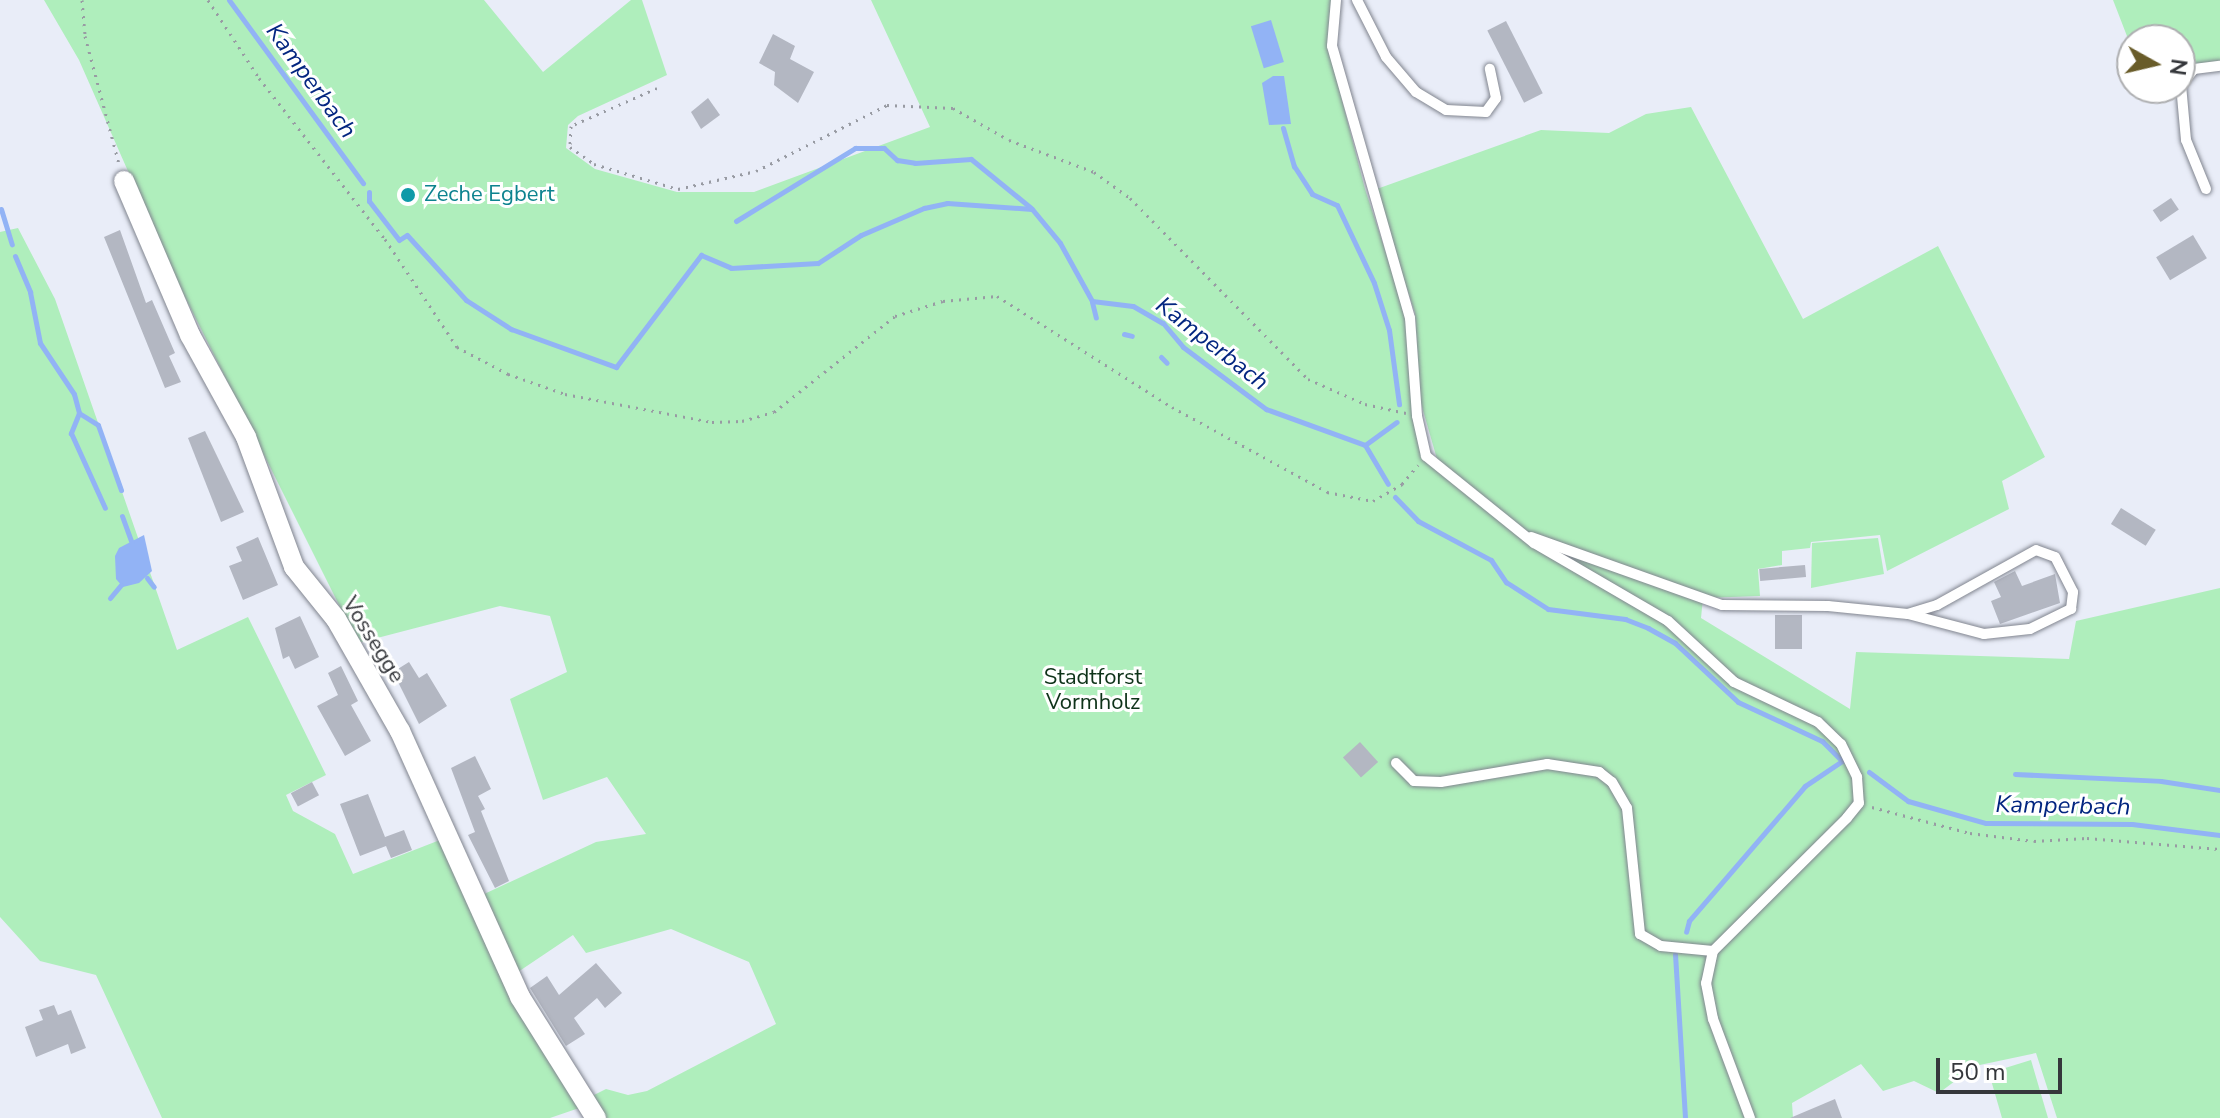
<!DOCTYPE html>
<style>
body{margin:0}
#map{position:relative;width:2220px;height:1118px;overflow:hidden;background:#e9edf8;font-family:"Nunito Sans",sans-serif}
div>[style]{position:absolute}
.green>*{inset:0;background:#afeebc}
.water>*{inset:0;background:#92b3f5;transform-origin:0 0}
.stream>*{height:5px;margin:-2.5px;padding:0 2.5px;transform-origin:2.5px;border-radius:2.5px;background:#92b3f5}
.building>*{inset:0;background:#b3b7c2;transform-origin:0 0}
.path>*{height:3px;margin-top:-1.5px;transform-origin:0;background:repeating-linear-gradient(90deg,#989ba3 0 2px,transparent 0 8px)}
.roads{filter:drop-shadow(0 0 2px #81858f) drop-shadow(0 0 2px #81858f)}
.lane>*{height:10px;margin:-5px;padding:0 5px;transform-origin:5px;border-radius:5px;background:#fff}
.street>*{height:20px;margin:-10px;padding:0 10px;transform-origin:10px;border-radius:10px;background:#fff}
.dots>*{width:22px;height:22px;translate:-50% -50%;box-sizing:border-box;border:4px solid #fff;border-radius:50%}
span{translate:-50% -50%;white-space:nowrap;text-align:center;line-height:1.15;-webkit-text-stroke:6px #fff;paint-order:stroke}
.culture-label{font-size:22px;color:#0d838f}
.left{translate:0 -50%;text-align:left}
.street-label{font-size:22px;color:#35373b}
.park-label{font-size:22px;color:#0e3319}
.water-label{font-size:24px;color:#032680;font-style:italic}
.north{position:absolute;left:2116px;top:24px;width:80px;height:80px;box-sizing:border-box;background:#fff;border:2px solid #aeafb1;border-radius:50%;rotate:98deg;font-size:22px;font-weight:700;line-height:32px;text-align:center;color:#35373b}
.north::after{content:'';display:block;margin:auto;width:28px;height:36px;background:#695c29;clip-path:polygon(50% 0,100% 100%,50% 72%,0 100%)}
.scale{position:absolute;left:1936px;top:1058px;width:126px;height:36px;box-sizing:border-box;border:4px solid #35373b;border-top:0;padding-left:10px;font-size:24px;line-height:28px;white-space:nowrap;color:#35373b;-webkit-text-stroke:6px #fff;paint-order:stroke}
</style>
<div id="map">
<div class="green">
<div style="clip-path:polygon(44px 0,484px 0,543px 72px,631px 0,642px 0,667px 75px,578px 116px,568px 125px,566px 148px,595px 169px,677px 192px,754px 192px,930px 127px,871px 0,1331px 0,1328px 46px,1365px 189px,1407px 317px,1424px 460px,1437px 459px,1420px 400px,1415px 313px,1374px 190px,1541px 130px,1609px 133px,1646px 114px,1691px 107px,1803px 319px,1938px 246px,2045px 457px,2002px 481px,2009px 509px,1887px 571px,1880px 535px,1811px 542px,1810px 548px,1782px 551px,1782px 565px,1758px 569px,1760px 596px,1703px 598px,1701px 618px,1850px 709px,1856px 652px,2069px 659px,2076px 621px,2220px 588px,2220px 1118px,2057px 1118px,2036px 1053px,1975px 1066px,1939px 1093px,1914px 1081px,1883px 1091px,1861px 1064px,1792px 1103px,1793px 1118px,601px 1118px,590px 1097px,606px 1089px,628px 1095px,647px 1091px,776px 1024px,749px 962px,671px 929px,586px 953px,573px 935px,518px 972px,482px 895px,596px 842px,646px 834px,607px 777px,543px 800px,510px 699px,567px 672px,550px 616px,500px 606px,358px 643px,172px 271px,79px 60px)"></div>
<div style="clip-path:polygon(2113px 0,2220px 0,2220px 62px,2180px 70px,2180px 40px,2132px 40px,2132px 49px)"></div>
<div style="clip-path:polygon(18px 228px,55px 299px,177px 650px,248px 617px,326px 775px,286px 795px,293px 811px,335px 834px,353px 874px,445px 838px,585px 1106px,550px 1118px,162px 1118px,96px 975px,40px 961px,0 917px,0 232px)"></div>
<div style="clip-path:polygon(1878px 538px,1884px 574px,1811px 588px,1812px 543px)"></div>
<div style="clip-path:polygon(2031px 1060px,2048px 1118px,2002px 1118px,1989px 1073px)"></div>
</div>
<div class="water">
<div style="left:1271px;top:20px;width:44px;height:21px;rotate:73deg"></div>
<div style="clip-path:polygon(1273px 76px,1284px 76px,1291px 124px,1269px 125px,1262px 83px)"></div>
<div style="clip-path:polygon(144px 535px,152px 571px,139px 583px,123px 587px,116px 579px,115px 556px,119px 548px)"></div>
</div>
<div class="stream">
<div style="left:229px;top:0;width:227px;rotate:53.8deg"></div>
<div style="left:1283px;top:128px;width:40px;rotate:74deg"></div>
<div style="left:1294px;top:166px;width:33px;rotate:57deg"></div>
<div style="left:1312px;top:194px;width:27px;rotate:24deg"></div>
<div style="left:1337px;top:205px;width:86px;rotate:64.6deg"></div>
<div style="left:1374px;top:283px;width:49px;rotate:72.3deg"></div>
<div style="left:1389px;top:330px;width:75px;rotate:82.3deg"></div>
<div style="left:369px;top:192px;width:9px;rotate:90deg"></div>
<div style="left:369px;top:201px;width:49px;rotate:52.4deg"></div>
<div style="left:399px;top:240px;width:9px;rotate:-32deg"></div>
<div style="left:407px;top:235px;width:88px;rotate:47.8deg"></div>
<div style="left:466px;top:300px;width:54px;rotate:32.8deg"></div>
<div style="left:511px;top:329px;width:112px;rotate:19.9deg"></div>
<div style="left:616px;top:367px;width:141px;rotate:-52.8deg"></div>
<div style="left:701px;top:255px;width:33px;rotate:23deg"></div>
<div style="left:731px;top:268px;width:87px;rotate:-3.3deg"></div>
<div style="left:818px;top:263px;width:51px;rotate:-33.1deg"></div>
<div style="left:861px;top:235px;width:69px;rotate:-23.2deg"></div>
<div style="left:924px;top:208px;width:24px;rotate:-12deg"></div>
<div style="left:947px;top:203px;width:85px;rotate:4deg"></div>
<div style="left:1032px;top:209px;width:44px;rotate:50.5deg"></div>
<div style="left:1060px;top:243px;width:66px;rotate:61.1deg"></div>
<div style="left:1092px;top:301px;width:41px;rotate:7deg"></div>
<div style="left:1133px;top:306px;width:34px;rotate:30deg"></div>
<div style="left:1163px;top:323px;width:31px;rotate:50deg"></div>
<div style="left:1183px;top:347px;width:104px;rotate:36.8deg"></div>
<div style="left:1266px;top:409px;width:105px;rotate:20deg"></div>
<div style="left:1365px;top:445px;width:45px;rotate:59.5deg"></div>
<div style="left:1px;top:209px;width:37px;rotate:73deg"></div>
<div style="left:736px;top:221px;width:140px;rotate:-31.5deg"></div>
<div style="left:855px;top:148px;width:29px"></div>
<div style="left:884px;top:148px;width:18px;rotate:43deg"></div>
<div style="left:897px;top:160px;width:18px;rotate:9deg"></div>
<div style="left:915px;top:163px;width:56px;rotate:-4.1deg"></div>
<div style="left:971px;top:159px;width:77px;rotate:39.2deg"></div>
<div style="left:15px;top:256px;width:39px;rotate:67deg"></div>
<div style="left:30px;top:292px;width:52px;rotate:78.9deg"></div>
<div style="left:40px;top:343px;width:61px;rotate:56.3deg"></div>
<div style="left:74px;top:394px;width:20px;rotate:75deg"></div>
<div style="left:79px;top:413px;width:22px;rotate:112deg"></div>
<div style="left:71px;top:433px;width:82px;rotate:65.6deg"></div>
<div style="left:1092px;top:302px;width:16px;rotate:76deg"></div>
<div style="left:1124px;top:334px;width:8px;rotate:14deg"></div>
<div style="left:1161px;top:357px;width:8px;rotate:45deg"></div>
<div style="left:79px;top:413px;width:22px;rotate:32deg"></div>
<div style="left:98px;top:425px;width:69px;rotate:70.5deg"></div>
<div style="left:1365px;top:445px;width:39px;rotate:-36deg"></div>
<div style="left:1395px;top:497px;width:33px;rotate:46deg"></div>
<div style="left:1418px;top:521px;width:83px;rotate:28.1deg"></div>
<div style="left:1491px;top:560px;width:27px;rotate:56deg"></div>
<div style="left:1506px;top:582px;width:50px;rotate:32.7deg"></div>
<div style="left:1548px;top:609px;width:78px;rotate:7.4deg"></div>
<div style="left:1625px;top:619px;width:25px;rotate:21deg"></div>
<div style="left:1648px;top:628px;width:31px;rotate:29deg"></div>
<div style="left:1675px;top:643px;width:86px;rotate:43.1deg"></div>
<div style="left:1738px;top:702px;width:93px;rotate:24.9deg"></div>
<div style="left:1822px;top:741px;width:28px;rotate:45deg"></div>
<div style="left:1842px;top:761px;width:45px;rotate:146deg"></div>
<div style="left:1805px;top:786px;width:178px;rotate:130.7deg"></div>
<div style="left:1689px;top:921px;width:11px;rotate:105deg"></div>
<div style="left:122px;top:516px;width:27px;rotate:70deg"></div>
<div style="left:147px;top:578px;width:11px;rotate:52deg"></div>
<div style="left:110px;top:598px;width:17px;rotate:-50deg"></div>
<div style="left:1869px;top:772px;width:49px;rotate:36.6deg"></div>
<div style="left:1908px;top:801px;width:81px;rotate:15.8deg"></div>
<div style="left:1986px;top:823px;width:146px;rotate:0.4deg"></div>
<div style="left:2132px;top:824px;width:89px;rotate:7.1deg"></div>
<div style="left:2015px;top:774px;width:146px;rotate:2.7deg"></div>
<div style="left:2161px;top:781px;width:60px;rotate:8.7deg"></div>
<div style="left:1675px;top:954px;width:164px;rotate:86.5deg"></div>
</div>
<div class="building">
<div style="left:1506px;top:21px;width:81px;height:21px;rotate:63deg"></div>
<div style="clip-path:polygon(773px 34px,795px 46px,790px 59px,814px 72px,798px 103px,774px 85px,775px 72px,759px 63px)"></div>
<div style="clip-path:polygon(708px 98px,720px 115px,701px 129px,691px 112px)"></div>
<div style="left:2171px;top:198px;width:14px;height:22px;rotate:56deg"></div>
<div style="clip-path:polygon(120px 230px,146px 303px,152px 300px,175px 353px,169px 356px,181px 382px,165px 388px,104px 237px)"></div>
<div style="left:2193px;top:235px;width:27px;height:43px;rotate:59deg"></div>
<div style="clip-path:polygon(205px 431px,244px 512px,221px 522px,188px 438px)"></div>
<div style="left:2121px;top:508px;width:41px;height:19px;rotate:32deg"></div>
<div style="clip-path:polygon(258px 537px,278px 585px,243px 600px,229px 566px,242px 561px,236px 547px)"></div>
<div style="left:1805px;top:565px;width:12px;height:46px;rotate:85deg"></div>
<div style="clip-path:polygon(2015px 571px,2022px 586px,2055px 574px,2060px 603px,2000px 624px,1991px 601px,2001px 597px,1994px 582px)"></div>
<div style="left:1802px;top:615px;width:34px;height:27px;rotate:90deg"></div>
<div style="clip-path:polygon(300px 616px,319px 657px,295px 669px,289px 656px,283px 659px,275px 628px)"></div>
<div style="clip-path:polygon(409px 662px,419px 678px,427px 673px,447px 706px,419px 724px,393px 672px)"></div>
<div style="clip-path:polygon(341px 666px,358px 701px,351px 705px,371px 741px,345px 756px,317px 706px,338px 695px,328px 673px)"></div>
<div style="left:1360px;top:742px;width:27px;height:23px;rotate:48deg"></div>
<div style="clip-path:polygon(475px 756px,491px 789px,478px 796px,485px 809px,481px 811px,509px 881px,495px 888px,468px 835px,475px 832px,451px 768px)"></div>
<div style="left:312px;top:782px;width:15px;height:24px;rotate:62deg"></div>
<div style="clip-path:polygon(368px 794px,385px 837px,404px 830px,412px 850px,391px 858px,386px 846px,360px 856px,340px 804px)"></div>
<div style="clip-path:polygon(596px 963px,622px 993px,605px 1008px,597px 998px,574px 1018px,585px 1034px,566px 1046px,530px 988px,547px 976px,559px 995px)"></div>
<div style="clip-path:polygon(54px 1005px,58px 1015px,71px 1010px,86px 1048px,71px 1054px,68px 1044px,36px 1057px,25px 1027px,43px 1020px,39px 1010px)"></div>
<div style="clip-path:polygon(1835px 1099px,1842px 1118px,1790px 1118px)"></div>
</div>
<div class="path">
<div style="left:82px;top:0;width:36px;rotate:85deg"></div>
<div style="left:85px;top:36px;width:132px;rotate:75.1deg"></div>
<div style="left:208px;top:0;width:93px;rotate:56.8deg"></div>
<div style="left:259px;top:78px;width:204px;rotate:52deg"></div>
<div style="left:385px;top:239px;width:130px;rotate:56.3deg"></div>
<div style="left:457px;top:347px;width:58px;rotate:27.9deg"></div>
<div style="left:508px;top:374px;width:60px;rotate:19.3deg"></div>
<div style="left:565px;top:394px;width:150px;rotate:10.8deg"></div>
<div style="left:712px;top:422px;width:30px;rotate:-2deg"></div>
<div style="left:742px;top:421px;width:33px;rotate:-16deg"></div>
<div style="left:774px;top:412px;width:154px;rotate:-38.4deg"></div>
<div style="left:895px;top:316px;width:50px;rotate:-17.4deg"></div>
<div style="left:943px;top:301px;width:54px;rotate:-5.3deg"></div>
<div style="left:997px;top:296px;width:207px;rotate:32.4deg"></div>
<div style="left:1172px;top:407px;width:177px;rotate:28.7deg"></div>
<div style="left:1327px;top:492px;width:47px;rotate:11.1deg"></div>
<div style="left:1373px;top:501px;width:34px;rotate:-30deg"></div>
<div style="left:1402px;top:484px;width:25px;rotate:-50deg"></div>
<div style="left:657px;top:88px;width:94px;rotate:156.2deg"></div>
<div style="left:571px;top:126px;width:21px;rotate:93deg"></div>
<div style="left:570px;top:147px;width:29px;rotate:35deg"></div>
<div style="left:594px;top:164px;width:88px;rotate:16.6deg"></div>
<div style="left:678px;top:189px;width:80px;rotate:-13deg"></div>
<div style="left:756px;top:171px;width:147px;rotate:-26.7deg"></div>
<div style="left:887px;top:105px;width:66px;rotate:2.6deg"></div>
<div style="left:953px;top:108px;width:64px;rotate:29.7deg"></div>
<div style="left:1009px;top:140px;width:91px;rotate:20.6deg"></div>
<div style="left:1094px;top:172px;width:44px;rotate:35.8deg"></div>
<div style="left:1130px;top:198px;width:254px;rotate:45.5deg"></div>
<div style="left:1308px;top:379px;width:62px;rotate:23.7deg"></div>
<div style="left:1365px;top:404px;width:42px;rotate:12.4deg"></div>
<div style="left:1872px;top:807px;width:101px;rotate:14.9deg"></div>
<div style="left:1970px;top:833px;width:64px;rotate:7.1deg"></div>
<div style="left:2034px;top:841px;width:53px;rotate:-3.2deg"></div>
<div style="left:2087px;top:838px;width:133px;rotate:4.7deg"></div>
</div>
<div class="roads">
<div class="lane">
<div style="left:1336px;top:0;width:46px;rotate:95deg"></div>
<div style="left:1332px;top:46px;width:283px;rotate:74deg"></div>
<div style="left:1410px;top:318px;width:98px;rotate:85.9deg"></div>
<div style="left:1417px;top:416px;width:41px;rotate:77.3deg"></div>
<div style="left:1426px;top:456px;width:139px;rotate:38.9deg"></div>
<div style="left:1534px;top:543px;width:155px;rotate:30.2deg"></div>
<div style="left:1668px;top:621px;width:90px;rotate:42.7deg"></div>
<div style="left:1734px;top:682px;width:93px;rotate:25.5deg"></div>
<div style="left:1818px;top:722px;width:32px;rotate:44deg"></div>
<div style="left:1841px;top:744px;width:37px;rotate:64deg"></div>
<div style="left:1857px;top:777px;width:26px;rotate:86deg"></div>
<div style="left:1859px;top:803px;width:19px;rotate:129deg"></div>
<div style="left:1847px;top:818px;width:189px;rotate:135.2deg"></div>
<div style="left:1713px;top:951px;width:33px;rotate:102deg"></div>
<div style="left:1706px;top:983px;width:37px;rotate:79deg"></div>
<div style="left:1713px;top:1019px;width:106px;rotate:69.5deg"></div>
<div style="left:1357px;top:0;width:64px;rotate:63deg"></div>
<div style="left:1386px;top:57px;width:46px;rotate:49.4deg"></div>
<div style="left:1416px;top:92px;width:35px;rotate:31deg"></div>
<div style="left:1446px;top:110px;width:40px;rotate:2.9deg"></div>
<div style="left:1486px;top:112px;width:17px;rotate:-54deg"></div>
<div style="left:1496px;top:98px;width:30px;rotate:-102deg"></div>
<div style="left:2206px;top:189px;width:53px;rotate:-112.2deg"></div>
<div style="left:2186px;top:140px;width:55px;rotate:-95.2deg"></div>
<div style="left:2181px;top:85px;width:21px;rotate:-51deg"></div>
<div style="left:2194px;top:69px;width:26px;rotate:-7deg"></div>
<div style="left:1531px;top:537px;width:203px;rotate:19.6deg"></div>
<div style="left:1722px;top:605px;width:106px;rotate:0.5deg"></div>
<div style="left:1828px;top:606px;width:80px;rotate:5.7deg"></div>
<div style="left:1908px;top:614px;width:79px;rotate:14.7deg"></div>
<div style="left:1984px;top:634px;width:46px;rotate:-6.2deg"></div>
<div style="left:2030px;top:629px;width:46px;rotate:-26deg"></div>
<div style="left:2071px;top:609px;width:17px;rotate:-83deg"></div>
<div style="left:2073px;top:592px;width:39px;rotate:-117deg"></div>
<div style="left:2055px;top:557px;width:20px;rotate:-160deg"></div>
<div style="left:2036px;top:550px;width:113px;rotate:150.9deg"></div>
<div style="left:1937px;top:605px;width:30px;rotate:163deg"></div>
<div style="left:1396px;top:763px;width:25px;rotate:45deg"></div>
<div style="left:1414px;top:781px;width:27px;rotate:2deg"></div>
<div style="left:1441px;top:782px;width:108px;rotate:-9.6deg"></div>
<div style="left:1547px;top:764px;width:53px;rotate:8.7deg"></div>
<div style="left:1599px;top:772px;width:16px;rotate:38deg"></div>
<div style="left:1612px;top:782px;width:30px;rotate:60deg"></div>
<div style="left:1627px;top:808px;width:127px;rotate:84.1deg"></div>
<div style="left:1640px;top:934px;width:24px;rotate:30deg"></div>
<div style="left:1661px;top:946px;width:52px;rotate:5.5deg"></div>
</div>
<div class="street">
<div style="left:124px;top:181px;width:168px;rotate:66.8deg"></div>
<div style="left:190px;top:335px;width:116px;rotate:61.2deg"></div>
<div style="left:246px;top:437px;width:139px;rotate:69.7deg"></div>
<div style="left:294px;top:567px;width:67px;rotate:51.1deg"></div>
<div style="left:336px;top:619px;width:129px;rotate:60.3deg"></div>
<div style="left:400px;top:731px;width:292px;rotate:65.7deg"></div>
<div style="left:520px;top:997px;width:143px;rotate:57.9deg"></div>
</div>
</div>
<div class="dots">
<div style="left:408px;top:195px;background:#0f9aa8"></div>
</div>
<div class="culture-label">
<span class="left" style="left:424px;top:195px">Zeche Egbert</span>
</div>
<div class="street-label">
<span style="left:373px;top:640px;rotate:58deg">Vossegge</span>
</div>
<div class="park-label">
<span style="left:1093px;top:690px">Stadtforst<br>Vormholz</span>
</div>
<div class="water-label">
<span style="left:311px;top:81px;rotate:54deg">Kamperbach</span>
<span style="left:1212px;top:344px;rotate:38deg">Kamperbach</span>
<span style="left:2063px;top:806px;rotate:1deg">Kamperbach</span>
</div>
<div class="north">N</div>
<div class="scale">50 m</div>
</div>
